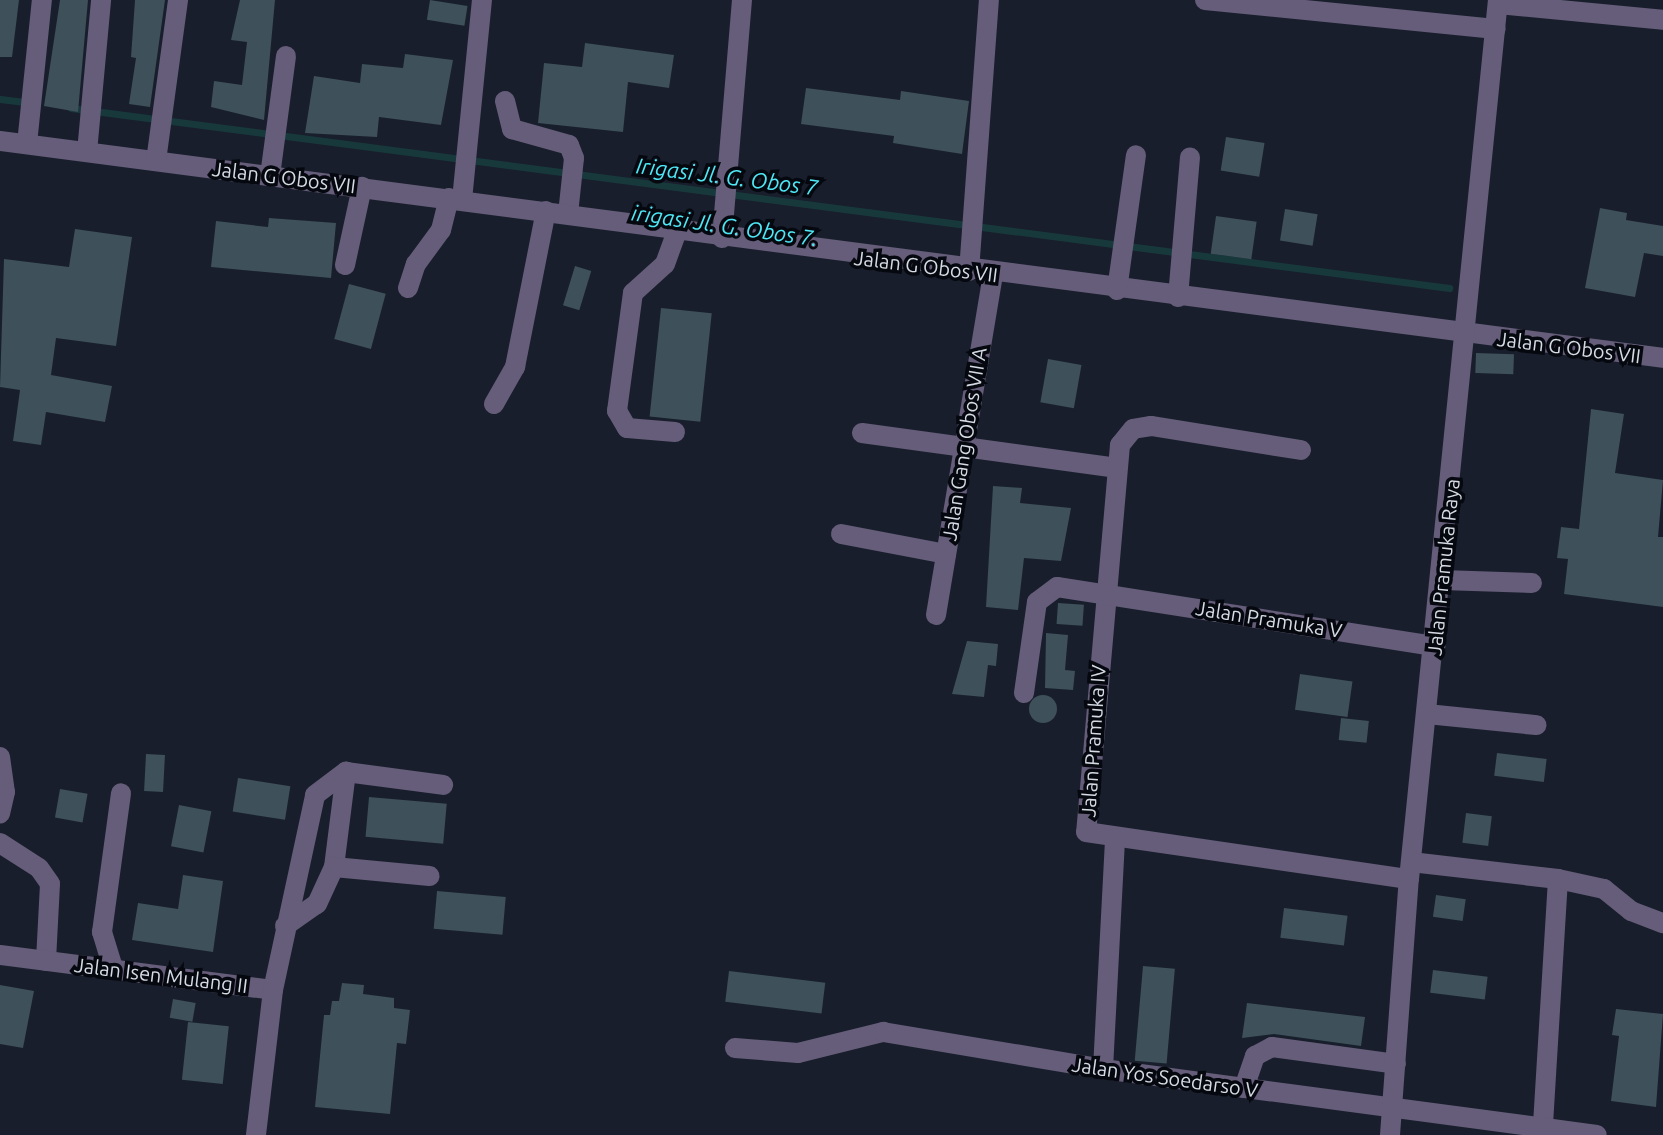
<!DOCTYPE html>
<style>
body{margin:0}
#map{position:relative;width:1663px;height:1135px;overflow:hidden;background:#181e2c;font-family:Ubuntu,sans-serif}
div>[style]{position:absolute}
.stream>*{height:7px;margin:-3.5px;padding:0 3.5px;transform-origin:3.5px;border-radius:3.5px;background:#18393c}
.building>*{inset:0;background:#3e505a;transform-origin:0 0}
.round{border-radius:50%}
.minor>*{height:20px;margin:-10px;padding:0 10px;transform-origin:10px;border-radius:10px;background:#655d79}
span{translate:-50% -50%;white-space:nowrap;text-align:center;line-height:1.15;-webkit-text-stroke:7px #06080f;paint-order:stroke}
.street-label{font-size:20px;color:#d5dae3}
.water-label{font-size:22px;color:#4ee7f5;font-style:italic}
</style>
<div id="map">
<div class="stream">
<div style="left:0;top:99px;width:31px;rotate:7deg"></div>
<div style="left:71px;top:108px;width:1390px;rotate:7.44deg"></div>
</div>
<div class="building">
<div style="clip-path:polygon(0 0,19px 0,12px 57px,0 57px)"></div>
<div style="clip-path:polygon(60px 0,88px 0,78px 112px,44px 106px)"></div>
<div style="clip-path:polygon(135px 0,165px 0,150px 107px,129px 104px,136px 58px,131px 57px)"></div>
<div style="clip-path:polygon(240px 0,275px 0,264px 120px,211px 107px,214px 81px,242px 85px,247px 42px,231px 40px)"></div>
<div style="left:430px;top:0;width:38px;height:20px;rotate:9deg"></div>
<div style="clip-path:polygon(585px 43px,674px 55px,669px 88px,628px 82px,623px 132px,538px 123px,544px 63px,582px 67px)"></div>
<div style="clip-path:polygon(405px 54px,453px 60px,441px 125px,379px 117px,377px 137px,305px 133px,314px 76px,360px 83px,362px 64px,403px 68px)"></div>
<div style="clip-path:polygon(806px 88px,900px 100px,901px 91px,969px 101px,962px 154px,893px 143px,894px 136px,801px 124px)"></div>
<div style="left:1226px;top:137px;width:39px;height:34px;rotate:9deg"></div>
<div style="clip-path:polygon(1600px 208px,1627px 213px,1626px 220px,1663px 226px,1663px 256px,1644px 253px,1635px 297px,1585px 288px)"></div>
<div style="left:1285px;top:209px;width:33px;height:32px;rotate:9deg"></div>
<div style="left:1216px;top:216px;width:41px;height:38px;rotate:8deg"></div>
<div style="clip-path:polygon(269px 218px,336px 223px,331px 278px,211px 267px,216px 221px,268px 227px)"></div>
<div style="clip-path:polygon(75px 229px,132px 237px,116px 346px,56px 338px,51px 375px,112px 386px,105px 422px,46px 412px,41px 445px,13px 441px,20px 390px,0 387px,4px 259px,69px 267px)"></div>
<div style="left:575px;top:266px;width:17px;height:41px;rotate:17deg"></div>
<div style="left:349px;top:284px;width:38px;height:57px;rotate:15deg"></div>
<div style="left:661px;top:308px;width:51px;height:109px;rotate:6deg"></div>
<div style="left:1476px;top:353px;width:38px;height:20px;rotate:2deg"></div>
<div style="left:1048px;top:359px;width:34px;height:44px;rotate:10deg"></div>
<div style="clip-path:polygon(1591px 409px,1624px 414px,1615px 473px,1663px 480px,1658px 537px,1663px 537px,1663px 607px,1564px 594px,1568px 559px,1557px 558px,1561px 527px,1579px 529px)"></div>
<div style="clip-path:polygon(993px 486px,1022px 488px,1020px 503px,1071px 508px,1061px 561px,1024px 558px,1018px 610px,986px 607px)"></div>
<div style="left:1058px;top:603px;width:26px;height:21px;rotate:4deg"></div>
<div style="clip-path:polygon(1046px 633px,1068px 635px,1065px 670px,1075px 671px,1073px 690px,1045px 688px)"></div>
<div style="clip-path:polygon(967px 641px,998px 644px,996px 666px,988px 665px,984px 697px,952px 694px)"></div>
<div style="left:1300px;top:674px;width:53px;height:36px;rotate:8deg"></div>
<div class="round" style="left:1029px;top:695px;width:28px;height:28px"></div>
<div style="left:1341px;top:718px;width:28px;height:22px;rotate:6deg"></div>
<div style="left:1497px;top:753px;width:50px;height:23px;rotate:7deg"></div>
<div style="left:146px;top:754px;width:19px;height:37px;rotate:3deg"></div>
<div style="left:238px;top:778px;width:53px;height:34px;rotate:9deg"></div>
<div style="left:60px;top:789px;width:28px;height:29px;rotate:10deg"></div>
<div style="left:369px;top:797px;width:78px;height:40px;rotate:5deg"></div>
<div style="left:179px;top:805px;width:33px;height:42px;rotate:11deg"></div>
<div style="left:1466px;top:813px;width:26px;height:30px;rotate:7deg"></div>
<div style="clip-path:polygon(183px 875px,223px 881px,213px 952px,132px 940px,138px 903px,178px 909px)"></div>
<div style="left:437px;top:891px;width:69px;height:38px;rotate:5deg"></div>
<div style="left:1436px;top:895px;width:30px;height:22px;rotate:8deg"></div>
<div style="left:1284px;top:908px;width:64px;height:30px;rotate:7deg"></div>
<div style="left:1143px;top:966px;width:32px;height:95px;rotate:5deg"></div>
<div style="left:1433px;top:970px;width:55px;height:23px;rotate:7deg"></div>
<div style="left:729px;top:971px;width:97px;height:31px;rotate:7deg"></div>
<div style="clip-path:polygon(342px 983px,364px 985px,363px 994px,394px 998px,394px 1008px,410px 1010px,406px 1044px,397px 1043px,390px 1114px,315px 1107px,324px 1015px,330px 1015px,332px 1001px,339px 1001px)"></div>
<div style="clip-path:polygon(0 985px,34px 991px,23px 1048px,0 1044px)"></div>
<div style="left:173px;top:999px;width:23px;height:19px;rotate:10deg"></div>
<div style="clip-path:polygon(1247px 1003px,1365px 1017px,1361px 1046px,1274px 1034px,1242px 1038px)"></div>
<div style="clip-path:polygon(1616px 1009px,1663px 1014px,1656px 1107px,1611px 1101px,1619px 1036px,1612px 1035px)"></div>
<div style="left:188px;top:1022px;width:41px;height:58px;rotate:6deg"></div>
</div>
<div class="minor">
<div style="left:1205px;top:0;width:292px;rotate:5.7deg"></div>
<div style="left:1498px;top:4px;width:166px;rotate:5.5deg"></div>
<div style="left:505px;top:101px;width:29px;rotate:76deg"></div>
<div style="left:512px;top:129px;width:59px;rotate:15.7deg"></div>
<div style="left:569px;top:145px;width:14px;rotate:69deg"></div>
<div style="left:574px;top:158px;width:56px;rotate:96.1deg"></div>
<div style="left:0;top:141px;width:1677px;rotate:7.43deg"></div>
<div style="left:27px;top:144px;width:145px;rotate:-84.1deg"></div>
<div style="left:87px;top:152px;width:153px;rotate:-84.7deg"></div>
<div style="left:156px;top:161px;width:162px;rotate:-82.2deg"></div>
<div style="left:270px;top:176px;width:121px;rotate:-82.4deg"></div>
<div style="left:462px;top:200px;width:201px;rotate:-84.3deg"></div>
<div style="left:722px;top:238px;width:239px;rotate:-85.2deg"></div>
<div style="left:345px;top:265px;width:80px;rotate:-77.7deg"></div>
<div style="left:969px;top:271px;width:272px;rotate:-85.8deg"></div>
<div style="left:408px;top:288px;width:25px;rotate:-72deg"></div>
<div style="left:416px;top:264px;width:42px;rotate:-53.7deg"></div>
<div style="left:441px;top:230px;width:33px;rotate:-76deg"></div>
<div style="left:1117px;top:290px;width:136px;rotate:-82deg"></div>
<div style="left:1178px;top:297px;width:140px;rotate:-85.1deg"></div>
<div style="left:494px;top:404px;width:43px;rotate:-60.4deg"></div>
<div style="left:515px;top:367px;width:159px;rotate:-78.8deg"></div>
<div style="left:675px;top:432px;width:48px;rotate:-175.2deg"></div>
<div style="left:627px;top:428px;width:20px;rotate:-120deg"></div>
<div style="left:617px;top:411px;width:119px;rotate:-82.3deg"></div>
<div style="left:633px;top:293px;width:43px;rotate:-42.2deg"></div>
<div style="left:665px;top:264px;width:35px;rotate:-70deg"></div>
<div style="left:862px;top:433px;width:256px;rotate:7.8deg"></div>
<div style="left:1301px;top:450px;width:152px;rotate:-170.9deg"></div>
<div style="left:1151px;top:426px;width:18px;rotate:171deg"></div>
<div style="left:1133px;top:429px;width:21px;rotate:129deg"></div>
<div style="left:1120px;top:445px;width:388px;rotate:95deg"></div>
<div style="left:1086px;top:832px;width:326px;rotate:8.3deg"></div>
<div style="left:841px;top:534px;width:107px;rotate:10.8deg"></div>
<div style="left:1442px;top:580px;width:90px;rotate:1.9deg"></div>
<div style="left:936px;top:615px;width:346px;rotate:-80.5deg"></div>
<div style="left:1024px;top:693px;width:92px;rotate:-81.9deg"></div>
<div style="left:1037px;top:602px;width:25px;rotate:-37deg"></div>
<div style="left:1057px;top:587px;width:383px;rotate:8.9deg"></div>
<div style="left:1427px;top:714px;width:110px;rotate:5.8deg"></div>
<div style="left:0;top:757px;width:35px;rotate:82deg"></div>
<div style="left:5px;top:792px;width:22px;rotate:103deg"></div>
<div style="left:0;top:843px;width:46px;rotate:32.7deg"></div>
<div style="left:39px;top:868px;width:19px;rotate:55deg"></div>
<div style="left:50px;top:884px;width:77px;rotate:93deg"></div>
<div style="left:1411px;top:862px;width:148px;rotate:6.6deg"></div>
<div style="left:1558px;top:879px;width:248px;rotate:93.5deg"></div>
<div style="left:334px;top:867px;width:96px;rotate:-82.8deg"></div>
<div style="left:1558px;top:879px;width:47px;rotate:12.3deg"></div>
<div style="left:1604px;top:889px;width:35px;rotate:39deg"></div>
<div style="left:1631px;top:911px;width:34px;rotate:21deg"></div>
<div style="left:285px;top:926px;width:39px;rotate:-35deg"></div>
<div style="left:317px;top:904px;width:41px;rotate:-65.3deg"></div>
<div style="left:334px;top:867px;width:96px;rotate:5.4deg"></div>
<div style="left:0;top:955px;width:275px;rotate:7.3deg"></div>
<div style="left:273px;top:990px;width:146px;rotate:96.7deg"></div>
<div style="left:113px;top:968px;width:38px;rotate:-107deg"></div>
<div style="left:102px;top:932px;width:140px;rotate:-82.2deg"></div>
<div style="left:273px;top:990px;width:199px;rotate:-77.8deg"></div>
<div style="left:315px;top:795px;width:39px;rotate:-37deg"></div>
<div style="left:346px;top:772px;width:98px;rotate:7.6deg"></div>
<div style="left:735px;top:1048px;width:63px;rotate:4.5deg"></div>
<div style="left:798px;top:1053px;width:88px;rotate:-13.9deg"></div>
<div style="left:883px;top:1032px;width:223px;rotate:9.5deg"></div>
<div style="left:1103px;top:1069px;width:498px;rotate:7.6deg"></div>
<div style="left:1103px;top:1069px;width:231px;rotate:-87deg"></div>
<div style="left:1244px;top:1088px;width:34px;rotate:-71deg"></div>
<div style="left:1255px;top:1056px;width:19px;rotate:-28deg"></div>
<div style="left:1272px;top:1047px;width:125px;rotate:7.8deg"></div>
<div style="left:1390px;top:1135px;width:257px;rotate:-85.8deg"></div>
<div style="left:1409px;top:879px;width:883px;rotate:-84.22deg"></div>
</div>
<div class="street-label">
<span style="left:284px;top:177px;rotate:7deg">Jalan G Obos VII</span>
<span style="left:926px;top:266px;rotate:7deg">Jalan G Obos VII</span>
<span style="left:1569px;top:347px;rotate:7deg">Jalan G Obos VII</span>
<span style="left:964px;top:444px;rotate:-81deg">Jalan Gang Obos VII A</span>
<span style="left:1443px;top:567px;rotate:-84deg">Jalan Pramuka Raya</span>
<span style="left:1269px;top:619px;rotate:9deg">Jalan Pramuka V</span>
<span style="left:1093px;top:741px;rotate:-86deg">Jalan Pramuka IV</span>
<span style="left:161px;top:975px;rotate:7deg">Jalan Isen Mulang II</span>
<span style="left:1165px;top:1077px;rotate:8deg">Jalan Yos Soedarso V</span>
</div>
<div class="water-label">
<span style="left:727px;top:176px;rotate:7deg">Irigasi Jl. G. Obos 7</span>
<span style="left:725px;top:225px;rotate:8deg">irigasi Jl. G. Obos 7.</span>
</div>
</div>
